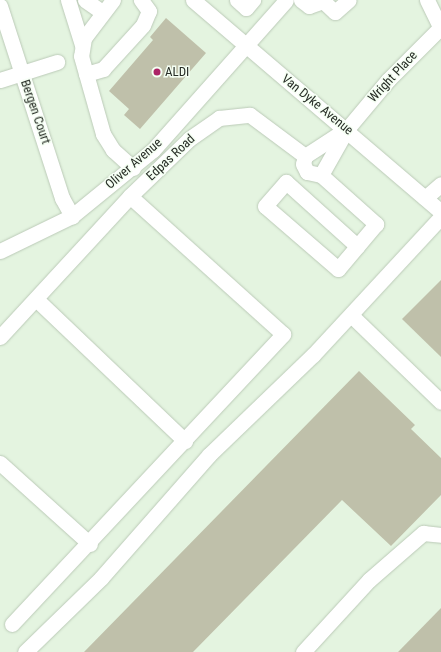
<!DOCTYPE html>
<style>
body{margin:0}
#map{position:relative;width:441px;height:652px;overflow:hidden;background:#e4f4e0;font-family:"Roboto Condensed",sans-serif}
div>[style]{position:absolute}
.building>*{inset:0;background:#bfc0aa}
.roads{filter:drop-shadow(0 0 1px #bbcab7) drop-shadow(0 0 1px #bbcab7)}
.minor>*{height:15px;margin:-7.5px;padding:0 7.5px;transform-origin:7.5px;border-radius:7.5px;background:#fff}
.dots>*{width:11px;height:11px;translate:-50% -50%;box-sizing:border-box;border:2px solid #f5fff3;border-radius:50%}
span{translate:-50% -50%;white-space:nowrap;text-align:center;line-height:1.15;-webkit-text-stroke:3px #f5fff3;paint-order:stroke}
.poi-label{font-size:13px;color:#272d26}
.left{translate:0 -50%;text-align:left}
.street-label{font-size:13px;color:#272d26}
</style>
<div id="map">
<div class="building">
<div style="clip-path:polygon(166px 18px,206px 53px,140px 129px,124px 115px,129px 109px,109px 91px,153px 40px,150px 37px)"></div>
<div style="clip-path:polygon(441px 280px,441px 357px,402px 319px)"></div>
<div style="clip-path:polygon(359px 371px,415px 425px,411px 429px,441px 458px,441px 495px,391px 546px,342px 500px,193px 652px,84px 652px)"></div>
<div style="clip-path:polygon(441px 608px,441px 652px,398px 652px)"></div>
</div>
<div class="roads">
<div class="minor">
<div style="left:68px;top:0;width:47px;rotate:72.7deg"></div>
<div style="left:85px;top:0;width:21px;rotate:35deg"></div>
<div style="left:113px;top:0;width:48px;rotate:127.3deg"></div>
<div style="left:84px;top:38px;width:18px;rotate:99deg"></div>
<div style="left:81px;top:56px;width:81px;rotate:74.2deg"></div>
<div style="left:103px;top:134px;width:19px;rotate:58deg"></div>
<div style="left:113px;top:150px;width:27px;rotate:42deg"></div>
<div style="left:193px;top:0;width:326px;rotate:40.5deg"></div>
<div style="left:237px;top:0;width:12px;rotate:42deg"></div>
<div style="left:246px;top:8px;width:11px;rotate:-49deg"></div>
<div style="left:301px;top:0;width:10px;rotate:37deg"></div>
<div style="left:309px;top:6px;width:15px;rotate:-20deg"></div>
<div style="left:323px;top:1px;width:16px;rotate:43deg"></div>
<div style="left:335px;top:12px;width:18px;rotate:-41deg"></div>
<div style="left:427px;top:0;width:32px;rotate:64deg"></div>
<div style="left:0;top:6px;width:202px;rotate:72.1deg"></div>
<div style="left:62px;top:198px;width:21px;rotate:61deg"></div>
<div style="left:86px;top:74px;width:18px;rotate:-16deg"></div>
<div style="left:103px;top:69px;width:59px;rotate:-47.7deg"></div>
<div style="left:143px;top:25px;width:15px;rotate:-67deg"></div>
<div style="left:149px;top:11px;width:14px;rotate:-126deg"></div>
<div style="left:0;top:80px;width:60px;rotate:-17.5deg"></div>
<div style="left:305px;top:156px;width:8px;rotate:104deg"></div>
<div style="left:303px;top:164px;width:9px;rotate:63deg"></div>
<div style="left:307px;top:172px;width:14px;rotate:12deg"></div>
<div style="left:321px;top:175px;width:53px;rotate:-60.5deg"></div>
<div style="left:347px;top:129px;width:64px;rotate:-50.1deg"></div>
<div style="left:388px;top:80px;width:74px;rotate:-45deg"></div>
<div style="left:305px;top:156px;width:48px;rotate:-33deg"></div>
<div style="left:321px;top:175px;width:74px;rotate:41.7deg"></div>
<div style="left:376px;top:224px;width:59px;rotate:130.2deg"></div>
<div style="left:338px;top:269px;width:96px;rotate:-139.2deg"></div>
<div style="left:265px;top:206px;width:32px;rotate:-49deg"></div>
<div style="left:286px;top:182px;width:96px;rotate:42deg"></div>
<div style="left:425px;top:198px;width:21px;rotate:-41deg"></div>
<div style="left:0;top:251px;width:80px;rotate:-25.9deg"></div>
<div style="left:72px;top:216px;width:104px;rotate:-39.2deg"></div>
<div style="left:153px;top:150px;width:200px;rotate:-48.4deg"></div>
<div style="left:36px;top:299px;width:206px;rotate:43.6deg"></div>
<div style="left:351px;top:315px;width:125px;rotate:44deg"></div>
<div style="left:0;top:337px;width:192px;rotate:-47.3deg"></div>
<div style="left:130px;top:196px;width:82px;rotate:-44deg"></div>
<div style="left:189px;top:139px;width:37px;rotate:-35deg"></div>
<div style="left:219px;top:118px;width:31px;rotate:-6deg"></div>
<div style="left:250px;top:115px;width:69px;rotate:36.7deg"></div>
<div style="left:0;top:463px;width:121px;rotate:42deg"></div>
<div style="left:12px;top:624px;width:397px;rotate:-46.9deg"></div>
<div style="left:283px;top:334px;width:206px;rotate:-138deg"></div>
<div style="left:25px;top:652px;width:106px;rotate:-44.2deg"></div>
<div style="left:101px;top:578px;width:164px;rotate:-48.7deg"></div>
<div style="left:209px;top:455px;width:144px;rotate:-43.9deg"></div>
<div style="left:313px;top:355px;width:188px;rotate:-47.2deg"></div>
<div style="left:303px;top:652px;width:98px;rotate:-47.5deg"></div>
<div style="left:369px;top:580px;width:72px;rotate:-41deg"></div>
<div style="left:423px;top:533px;width:18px;rotate:6deg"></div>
</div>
</div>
<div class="dots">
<div style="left:157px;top:72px;background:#ac2366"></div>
</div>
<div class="poi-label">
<span class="left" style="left:165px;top:72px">ALDI</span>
</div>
<div class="street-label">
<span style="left:393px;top:77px;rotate:-47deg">Wright Place</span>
<span style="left:317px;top:105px;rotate:39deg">Van Dyke Avenue</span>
<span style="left:35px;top:112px;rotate:71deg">Bergen Court</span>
<span style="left:171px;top:158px;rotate:-43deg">Edpas Road</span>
<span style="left:134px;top:164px;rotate:-41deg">Oliver Avenue</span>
</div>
</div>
